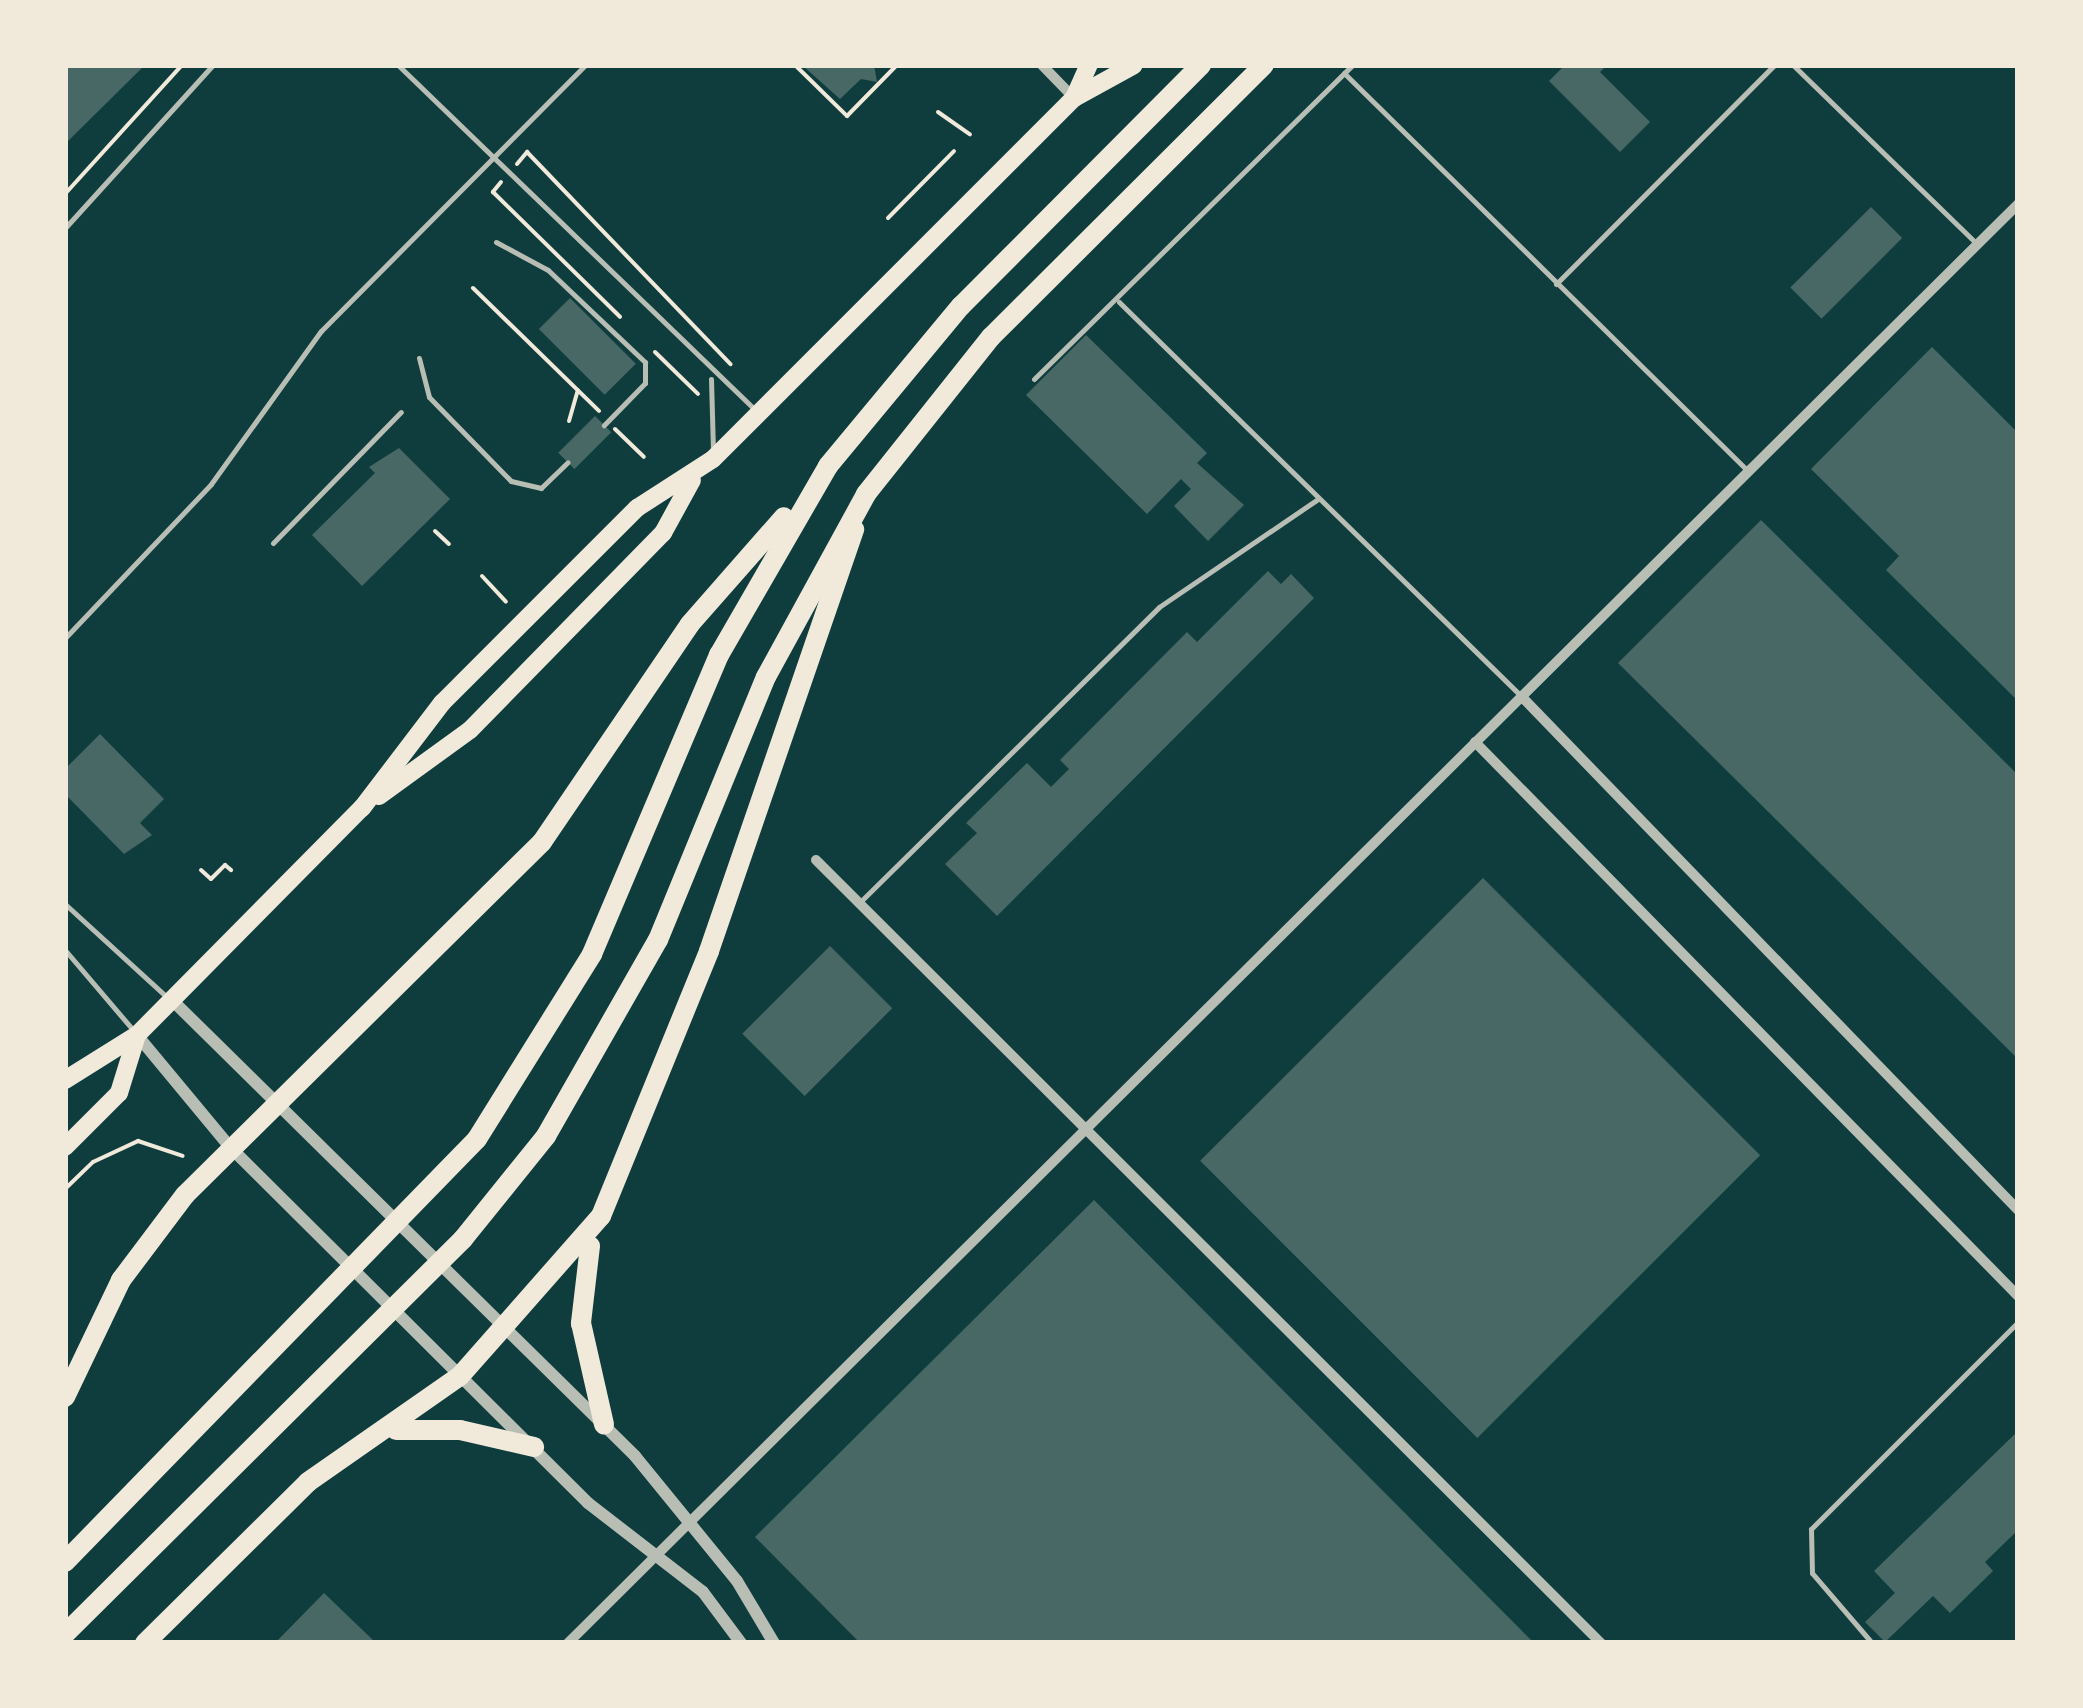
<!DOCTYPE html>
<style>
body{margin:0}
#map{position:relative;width:2083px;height:1708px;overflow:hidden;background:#0f3d3e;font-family:"Noto Sans",sans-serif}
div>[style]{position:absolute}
.building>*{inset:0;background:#486865;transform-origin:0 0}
.path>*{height:4px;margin:-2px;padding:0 2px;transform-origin:2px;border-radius:2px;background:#f1e9da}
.service>*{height:5px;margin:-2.5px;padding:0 2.5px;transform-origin:2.5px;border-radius:2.5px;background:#b8beb3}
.minor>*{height:10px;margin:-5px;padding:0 5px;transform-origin:5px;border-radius:5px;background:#b8beb3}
.tertiary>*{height:12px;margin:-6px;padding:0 6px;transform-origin:6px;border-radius:6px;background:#b8beb3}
.primary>*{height:18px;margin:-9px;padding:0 9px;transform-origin:9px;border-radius:9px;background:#f1e9da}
.motorway>*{height:20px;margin:-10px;padding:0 10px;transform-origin:10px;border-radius:10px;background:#f1e9da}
span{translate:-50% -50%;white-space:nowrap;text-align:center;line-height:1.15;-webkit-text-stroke:8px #f1e9da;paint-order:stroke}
.frame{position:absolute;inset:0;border:68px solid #f1e9da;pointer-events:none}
</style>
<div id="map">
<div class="building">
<div style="clip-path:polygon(65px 65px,145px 65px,65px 144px)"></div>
<div style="clip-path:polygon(802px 65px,874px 65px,877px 82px,861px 79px,840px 99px)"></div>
<div style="clip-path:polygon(1565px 65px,1607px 65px,1600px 72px,1650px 122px,1620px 152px,1549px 81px)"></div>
<div style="left:1871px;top:207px;width:44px;height:114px;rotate:45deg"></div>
<div style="left:570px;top:298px;width:93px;height:44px;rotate:45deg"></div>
<div style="clip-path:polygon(1086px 335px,1207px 453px,1197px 463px,1244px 505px,1208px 541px,1174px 506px,1191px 489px,1181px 479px,1147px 514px,1026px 395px)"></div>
<div style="clip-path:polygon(1932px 347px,2018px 433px,2018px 701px,1886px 570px,1899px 556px,1811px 469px)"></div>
<div style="left:595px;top:416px;width:23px;height:52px;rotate:45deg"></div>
<div style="clip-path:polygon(399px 448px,450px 499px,362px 586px,312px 535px,375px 473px,369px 467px)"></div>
<div style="clip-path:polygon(1761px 520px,2018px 775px,2018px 1059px,1618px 663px)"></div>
<div style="clip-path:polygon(1268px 571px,1281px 584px,1291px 574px,1314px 598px,997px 916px,945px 864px,977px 833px,966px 823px,1027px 763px,1051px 787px,1069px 769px,1060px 760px,1187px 632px,1197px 642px)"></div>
<div style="clip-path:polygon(100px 734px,164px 799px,140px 823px,152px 835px,124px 854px,65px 794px,65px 769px)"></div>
<div style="left:1483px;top:878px;width:392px;height:400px;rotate:45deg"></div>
<div style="left:830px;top:946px;width:88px;height:124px;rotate:45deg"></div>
<div style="clip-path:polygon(1094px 1200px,1534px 1643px,860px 1643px,755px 1537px)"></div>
<div style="clip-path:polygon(2018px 1431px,2018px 1530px,1985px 1562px,1993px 1571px,1950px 1613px,1933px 1596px,1885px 1642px,1865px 1622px,1895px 1593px,1874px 1571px)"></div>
<div style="clip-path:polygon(324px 1593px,376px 1643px,275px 1643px)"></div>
</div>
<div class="path">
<div style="left:795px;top:65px;width:73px;rotate:44.4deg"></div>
<div style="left:847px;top:116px;width:71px;rotate:-45.6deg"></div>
<div style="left:938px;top:112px;width:39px;rotate:35deg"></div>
<div style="left:517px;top:164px;width:16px;rotate:-50deg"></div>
<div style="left:527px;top:152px;width:294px;rotate:46.2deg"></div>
<div style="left:501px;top:182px;width:13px;rotate:129deg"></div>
<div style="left:493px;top:192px;width:178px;rotate:44.5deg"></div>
<div style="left:65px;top:194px;width:174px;rotate:-47.8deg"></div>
<div style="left:888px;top:218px;width:94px;rotate:-45.4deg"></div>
<div style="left:473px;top:288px;width:176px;rotate:44.3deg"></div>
<div style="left:655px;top:352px;width:60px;rotate:44.3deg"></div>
<div style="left:569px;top:421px;width:32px;rotate:-74deg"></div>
<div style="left:615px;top:429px;width:40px;rotate:44deg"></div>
<div style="left:435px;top:531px;width:19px;rotate:43deg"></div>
<div style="left:482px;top:576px;width:35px;rotate:47deg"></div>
<div style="left:201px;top:870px;width:13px;rotate:42deg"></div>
<div style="left:211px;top:879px;width:20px;rotate:-45deg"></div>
<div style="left:225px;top:865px;width:8px;rotate:40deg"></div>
<div style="left:65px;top:1189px;width:39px;rotate:-44deg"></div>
<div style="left:93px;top:1162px;width:50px;rotate:-25deg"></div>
<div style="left:138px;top:1141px;width:47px;rotate:18.4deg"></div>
</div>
<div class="service">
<div style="left:398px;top:65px;width:496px;rotate:44deg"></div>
<div style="left:1793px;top:65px;width:257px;rotate:44.2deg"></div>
<div style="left:1344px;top:73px;width:567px;rotate:44.57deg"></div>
<div style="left:65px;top:228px;width:220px;rotate:-47.8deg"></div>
<div style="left:496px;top:242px;width:59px;rotate:28.3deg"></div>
<div style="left:548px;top:270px;width:134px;rotate:43.5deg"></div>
<div style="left:645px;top:362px;width:21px;rotate:90deg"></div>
<div style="left:645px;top:383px;width:59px;rotate:134.3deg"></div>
<div style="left:1556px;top:284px;width:309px;rotate:-45.1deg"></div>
<div style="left:1119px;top:302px;width:561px;rotate:44.42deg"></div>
<div style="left:419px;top:358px;width:40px;rotate:75.6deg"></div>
<div style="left:429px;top:397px;width:117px;rotate:45.7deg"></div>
<div style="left:511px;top:481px;width:31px;rotate:13deg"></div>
<div style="left:541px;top:488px;width:37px;rotate:-44deg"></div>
<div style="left:711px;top:379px;width:73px;rotate:88.4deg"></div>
<div style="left:1034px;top:379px;width:447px;rotate:-44.6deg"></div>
<div style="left:273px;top:543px;width:183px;rotate:-45.7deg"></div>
<div style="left:65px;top:638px;width:212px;rotate:-46.5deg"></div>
<div style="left:211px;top:484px;width:188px;rotate:-54.3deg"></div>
<div style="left:321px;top:331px;width:375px;rotate:-45.2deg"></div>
<div style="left:859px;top:903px;width:421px;rotate:-44.6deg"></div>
<div style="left:1159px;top:607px;width:192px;rotate:-34.2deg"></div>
<div style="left:65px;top:904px;width:141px;rotate:42.4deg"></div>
<div style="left:65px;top:950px;width:106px;rotate:49.6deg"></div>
<div style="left:1872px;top:1643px;width:92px;rotate:-130.6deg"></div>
<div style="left:1812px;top:1573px;width:44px;rotate:-91.3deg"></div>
<div style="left:1811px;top:1529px;width:293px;rotate:-45deg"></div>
</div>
<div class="minor">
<div style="left:1042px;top:65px;width:46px;rotate:45.9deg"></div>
<div style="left:1522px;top:697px;width:714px;rotate:45.97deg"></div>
<div style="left:1475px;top:742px;width:776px;rotate:45.57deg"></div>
<div style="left:816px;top:860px;width:1109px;rotate:44.93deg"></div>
<div style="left:568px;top:1643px;width:2043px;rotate:-44.78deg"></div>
</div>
<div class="tertiary">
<div style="left:172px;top:1000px;width:650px;rotate:44.56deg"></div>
<div style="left:635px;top:1456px;width:161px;rotate:50.8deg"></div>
<div style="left:737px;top:1581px;width:72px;rotate:59.2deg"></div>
<div style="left:137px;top:1035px;width:146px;rotate:50.3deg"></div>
<div style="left:230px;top:1147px;width:505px;rotate:44.84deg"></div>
<div style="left:588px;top:1503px;width:145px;rotate:37.7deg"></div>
<div style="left:703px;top:1592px;width:64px;rotate:53.3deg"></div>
</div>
<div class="primary">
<div style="left:1074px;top:98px;width:68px;rotate:-28.8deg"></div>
<div style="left:379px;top:796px;width:112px;rotate:-36deg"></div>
<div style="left:470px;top:730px;width:276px;rotate:-45.6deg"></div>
<div style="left:663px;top:533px;width:60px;rotate:-61.3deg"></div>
<div style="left:65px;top:1080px;width:85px;rotate:-32deg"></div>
<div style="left:137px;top:1035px;width:320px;rotate:-45.3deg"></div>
<div style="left:362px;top:808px;width:132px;rotate:-52.7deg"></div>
<div style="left:442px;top:703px;width:276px;rotate:-45deg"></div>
<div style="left:637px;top:508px;width:90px;rotate:-32.8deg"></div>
<div style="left:713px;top:459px;width:511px;rotate:-45deg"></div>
<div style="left:1074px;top:98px;width:36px;rotate:-66deg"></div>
<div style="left:65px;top:1147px;width:76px;rotate:-45deg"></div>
<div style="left:119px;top:1093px;width:61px;rotate:-72.8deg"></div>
</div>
<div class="motorway">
<div style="left:590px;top:1246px;width:78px;rotate:96.7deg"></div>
<div style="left:581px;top:1323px;width:104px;rotate:77.2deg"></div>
<div style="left:65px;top:1397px;width:130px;rotate:-64.4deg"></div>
<div style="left:121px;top:1280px;width:106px;rotate:-53deg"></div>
<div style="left:185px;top:1195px;width:502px;rotate:-44.68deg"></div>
<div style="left:542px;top:842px;width:263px;rotate:-55.8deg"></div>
<div style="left:690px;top:624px;width:142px;rotate:-48.7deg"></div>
<div style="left:396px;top:1430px;width:64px"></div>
<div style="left:460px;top:1430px;width:76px;rotate:12.9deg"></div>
<div style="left:65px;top:1562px;width:590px;rotate:-45.75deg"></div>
<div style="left:477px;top:1139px;width:218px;rotate:-58.1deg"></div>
<div style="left:592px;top:954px;width:325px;rotate:-67deg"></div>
<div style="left:719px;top:655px;width:218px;rotate:-60deg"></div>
<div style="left:828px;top:466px;width:208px;rotate:-50.3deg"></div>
<div style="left:961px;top:306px;width:340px;rotate:-45.1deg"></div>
<div style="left:65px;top:1634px;width:561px;rotate:-44.78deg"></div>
<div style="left:463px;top:1239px;width:132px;rotate:-51.1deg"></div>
<div style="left:546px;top:1136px;width:226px;rotate:-60.3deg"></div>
<div style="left:658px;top:940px;width:284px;rotate:-67.7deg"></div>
<div style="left:766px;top:677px;width:209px;rotate:-61.3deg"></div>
<div style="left:866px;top:494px;width:201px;rotate:-51.5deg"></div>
<div style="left:991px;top:337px;width:385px;rotate:-44.9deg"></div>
<div style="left:145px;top:1643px;width:229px;rotate:-44.6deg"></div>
<div style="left:308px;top:1482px;width:185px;rotate:-34.9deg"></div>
<div style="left:460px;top:1376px;width:213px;rotate:-48.6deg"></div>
<div style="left:601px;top:1216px;width:286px;rotate:-67.8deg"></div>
<div style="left:709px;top:951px;width:446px;rotate:-71deg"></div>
</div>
<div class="frame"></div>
</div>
